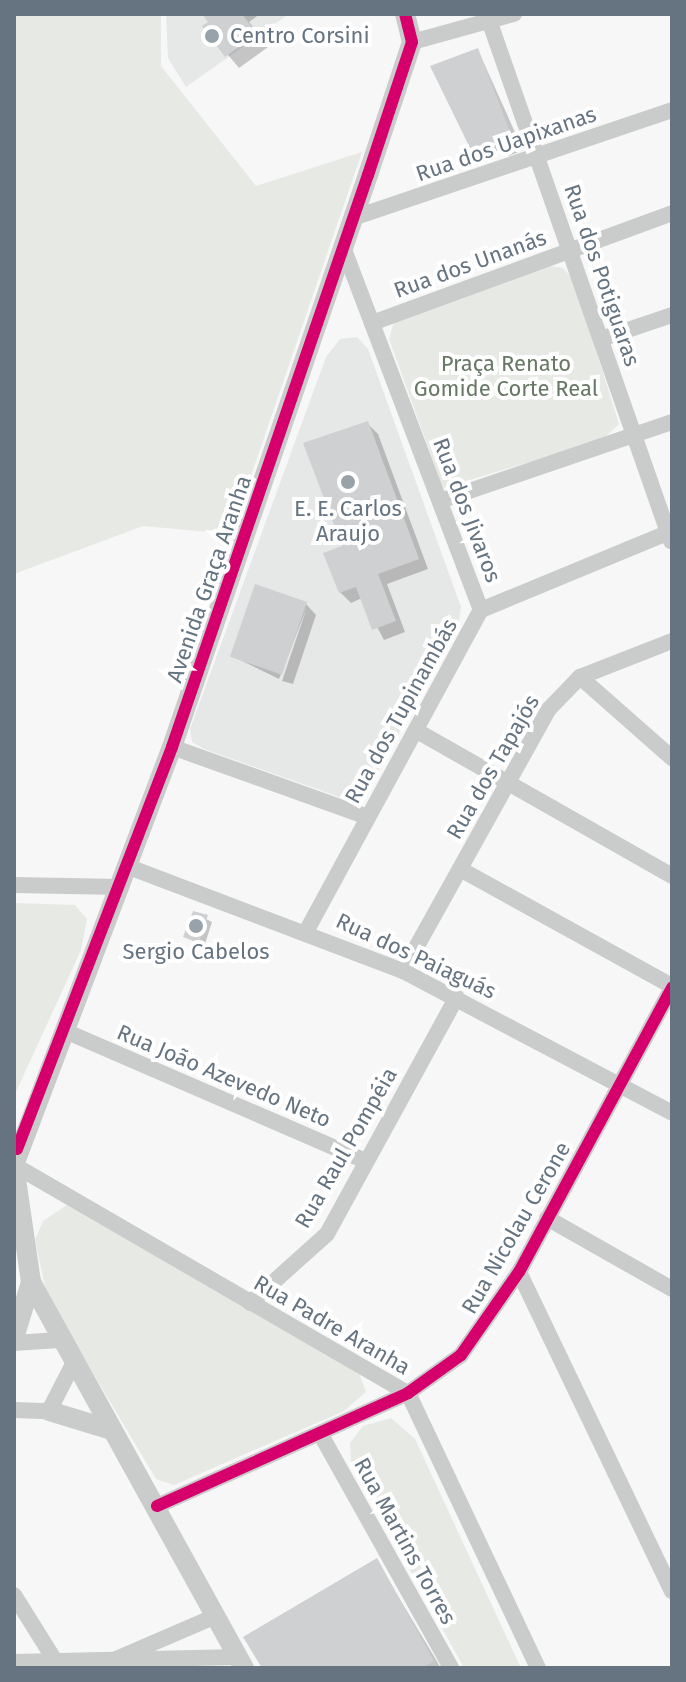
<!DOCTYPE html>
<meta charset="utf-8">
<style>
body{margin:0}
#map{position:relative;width:686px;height:1682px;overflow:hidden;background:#f7f7f7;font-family:"Fira Sans",sans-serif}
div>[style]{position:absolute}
.built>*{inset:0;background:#e6e7e7}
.green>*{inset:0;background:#e6e9e4}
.shadow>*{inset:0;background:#0003}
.building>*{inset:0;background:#cfd0d1;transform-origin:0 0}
.minor>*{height:16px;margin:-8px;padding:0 8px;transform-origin:8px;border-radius:8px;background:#cacccc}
.tertiary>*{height:20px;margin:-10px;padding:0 10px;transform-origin:10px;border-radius:10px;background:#cacccc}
.cycleway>*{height:12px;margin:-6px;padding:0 6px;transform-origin:6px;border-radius:6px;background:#d6006c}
.dots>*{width:22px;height:22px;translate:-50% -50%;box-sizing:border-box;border:4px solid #fff;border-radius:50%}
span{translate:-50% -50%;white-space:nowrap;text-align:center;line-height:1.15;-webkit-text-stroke:8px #fff;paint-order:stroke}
.poi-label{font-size:22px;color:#657480}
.left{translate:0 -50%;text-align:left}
.street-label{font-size:22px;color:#657480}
.park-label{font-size:22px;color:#677864}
.frame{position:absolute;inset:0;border:16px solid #657480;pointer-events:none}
</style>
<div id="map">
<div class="built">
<div style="clip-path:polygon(166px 14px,289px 14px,186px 87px,168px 58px)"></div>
<div style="clip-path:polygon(357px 337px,368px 349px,461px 607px,458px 627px,364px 796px,348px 800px,204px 749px,192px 742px,190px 729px,326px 357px,340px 339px)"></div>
</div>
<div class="green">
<div style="clip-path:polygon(14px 14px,161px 14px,161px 66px,256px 186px,362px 152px,231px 534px,143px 526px,14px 574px)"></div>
<div style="clip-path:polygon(544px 265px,563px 268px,574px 280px,619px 424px,602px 440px,443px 488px,389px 339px,393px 325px,405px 314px)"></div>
<div style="clip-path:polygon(14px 903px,75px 905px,87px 919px,81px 950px,15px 1094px)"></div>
<div style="clip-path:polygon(67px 1205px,359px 1373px,366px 1392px,344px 1411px,174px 1485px,156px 1479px,47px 1296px,35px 1240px,43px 1221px)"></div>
<div style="clip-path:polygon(391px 1418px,415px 1439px,521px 1668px,464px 1668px,351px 1463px,350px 1443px,363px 1426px)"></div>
</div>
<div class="shadow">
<div style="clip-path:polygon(205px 14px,260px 14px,249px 22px,268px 47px,239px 68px,205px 27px,211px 22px)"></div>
<div style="clip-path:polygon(478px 50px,523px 150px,509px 156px,502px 149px,482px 157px,471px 147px)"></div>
<div style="clip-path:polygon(367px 423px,378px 434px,428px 569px,387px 584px,405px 632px,384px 640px,362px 598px,351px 603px,340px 592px)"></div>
<div style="clip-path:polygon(306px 604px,316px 615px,293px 684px,282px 681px,307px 607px,279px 679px,232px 656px)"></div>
<div style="clip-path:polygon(194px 913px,212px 922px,204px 947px,185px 936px)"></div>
<div style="clip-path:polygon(377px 1561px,441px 1668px,264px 1668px)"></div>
</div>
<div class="building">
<div style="clip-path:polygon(202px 14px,242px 14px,257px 34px,225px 57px,202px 26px,208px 22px)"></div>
<div style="clip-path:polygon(478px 48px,513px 140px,470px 148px,430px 66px)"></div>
<div style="clip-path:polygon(368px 421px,419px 559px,378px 574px,396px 621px,372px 630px,356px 587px,339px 593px,323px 553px,342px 546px,303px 443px)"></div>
<div style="left:255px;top:584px;width:55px;height:77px;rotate:19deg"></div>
<div style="clip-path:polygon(193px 911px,208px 915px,199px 943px,183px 937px)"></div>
<div style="clip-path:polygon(377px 1558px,434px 1661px,422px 1668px,262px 1668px,243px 1637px)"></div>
</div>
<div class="minor">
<div style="left:490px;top:23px;width:549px;rotate:70.74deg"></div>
<div style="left:412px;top:42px;width:106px;rotate:-15.4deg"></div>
<div style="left:353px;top:218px;width:337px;rotate:-18.7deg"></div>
<div style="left:343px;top:247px;width:388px;rotate:69.2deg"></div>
<div style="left:372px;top:323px;width:320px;rotate:-20.1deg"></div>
<div style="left:601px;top:339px;width:75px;rotate:-18.7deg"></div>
<div style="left:440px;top:501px;width:245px;rotate:-18.8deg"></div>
<div style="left:580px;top:677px;width:123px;rotate:41.4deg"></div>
<div style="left:417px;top:731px;width:293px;rotate:29.6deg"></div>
<div style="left:172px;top:747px;width:208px;rotate:19.7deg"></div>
<div style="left:129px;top:867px;width:293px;rotate:20.8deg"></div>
<div style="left:403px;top:971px;width:304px;rotate:27.8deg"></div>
<div style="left:460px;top:869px;width:242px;rotate:28.9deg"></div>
<div style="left:14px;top:885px;width:107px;rotate:1.1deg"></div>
<div style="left:307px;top:930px;width:364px;rotate:-61.5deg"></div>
<div style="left:481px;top:610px;width:207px;rotate:-22.5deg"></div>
<div style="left:403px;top:971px;width:300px;rotate:-60.9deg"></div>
<div style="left:549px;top:709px;width:45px;rotate:-45.9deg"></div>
<div style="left:580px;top:677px;width:99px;rotate:-21.4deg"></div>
<div style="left:65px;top:1031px;width:327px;rotate:23.4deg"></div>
<div style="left:14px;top:1165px;width:455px;rotate:30.1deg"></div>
<div style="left:408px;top:1393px;width:304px;rotate:64.7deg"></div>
<div style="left:547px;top:1218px;width:144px;rotate:29.6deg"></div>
<div style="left:519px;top:1272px;width:354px;rotate:64.4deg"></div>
<div style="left:250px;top:1303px;width:103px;rotate:-41.9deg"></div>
<div style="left:327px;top:1234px;width:270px;rotate:-61.3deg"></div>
<div style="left:14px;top:1343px;width:45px;rotate:-3.8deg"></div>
<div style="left:14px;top:1410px;width:35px;rotate:2deg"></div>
<div style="left:49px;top:1411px;width:53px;rotate:-62.9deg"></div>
<div style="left:321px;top:1435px;width:267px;rotate:60.8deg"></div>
<div style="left:157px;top:1506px;width:275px;rotate:-24.2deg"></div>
<div style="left:408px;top:1393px;width:65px;rotate:-35.6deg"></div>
<div style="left:461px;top:1355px;width:101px;rotate:-55.1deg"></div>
<div style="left:519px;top:1272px;width:323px;rotate:-61.7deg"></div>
<div style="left:14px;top:1595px;width:85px;rotate:58deg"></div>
<div style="left:116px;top:1659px;width:109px;rotate:-23.3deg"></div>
<div style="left:14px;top:1662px;width:224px;rotate:-1.3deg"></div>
</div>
<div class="tertiary">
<div style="left:14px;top:1338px;width:59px;rotate:-73.1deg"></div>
<div style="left:49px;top:1411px;width:66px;rotate:16.8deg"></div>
<div style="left:175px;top:1663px;width:13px;rotate:23deg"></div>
<div style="left:244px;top:1668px;width:441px;rotate:-118.9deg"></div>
<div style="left:31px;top:1282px;width:118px;rotate:-98.3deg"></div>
<div style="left:14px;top:1165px;width:447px;rotate:-69.3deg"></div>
<div style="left:172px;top:747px;width:605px;rotate:-71.09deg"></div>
<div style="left:368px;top:175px;width:140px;rotate:-71.7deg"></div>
<div style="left:412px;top:42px;width:29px;rotate:-104deg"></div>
</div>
<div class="cycleway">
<div style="left:17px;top:1149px;width:431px;rotate:-68.9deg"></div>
<div style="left:172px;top:747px;width:605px;rotate:-71.09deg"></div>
<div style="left:368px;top:175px;width:140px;rotate:-71.7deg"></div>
<div style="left:412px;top:42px;width:29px;rotate:-104deg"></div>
<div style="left:157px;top:1506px;width:275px;rotate:-24.2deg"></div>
<div style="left:408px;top:1393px;width:65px;rotate:-35.6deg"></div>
<div style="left:461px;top:1355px;width:101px;rotate:-55.1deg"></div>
<div style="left:519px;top:1272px;width:323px;rotate:-61.7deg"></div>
</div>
<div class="dots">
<div style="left:212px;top:36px;background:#98a2aa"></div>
<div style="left:348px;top:482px;background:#98a2aa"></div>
<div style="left:196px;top:926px;background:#98a2aa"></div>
</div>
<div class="poi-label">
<span class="left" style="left:230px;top:36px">Centro Corsini</span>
<span style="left:348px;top:521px">E. E. Carlos<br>Araujo</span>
<span style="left:196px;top:952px">Sergio Cabelos</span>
</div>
<div class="street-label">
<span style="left:506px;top:144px;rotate:-19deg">Rua dos Uapixanas</span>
<span style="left:470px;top:264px;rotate:-20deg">Rua dos Unanás</span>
<span style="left:602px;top:275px;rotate:71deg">Rua dos Potiguaras</span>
<span style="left:467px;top:510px;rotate:69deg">Rua dos Jivaros</span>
<span style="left:209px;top:579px;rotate:-71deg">Avenida Graça Aranha</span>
<span style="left:401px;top:711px;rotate:-61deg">Rua dos Tupinambás</span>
<span style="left:493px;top:767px;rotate:-60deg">Rua dos Tapajós</span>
<span style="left:416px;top:956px;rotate:25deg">Rua dos Paiaguás</span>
<span style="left:224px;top:1076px;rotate:23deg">Rua João Azevedo Neto</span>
<span style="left:346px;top:1148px;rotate:-60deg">Rua Raul Pompéia</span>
<span style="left:516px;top:1228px;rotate:-60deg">Rua Nicolau Cerone</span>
<span style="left:332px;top:1325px;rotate:30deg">Rua Padre Aranha</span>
<span style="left:405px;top:1541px;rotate:61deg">Rua Martins Torres</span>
</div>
<div class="park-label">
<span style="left:506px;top:376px">Praça Renato<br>Gomide Corte Real</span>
</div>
<div class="frame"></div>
</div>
